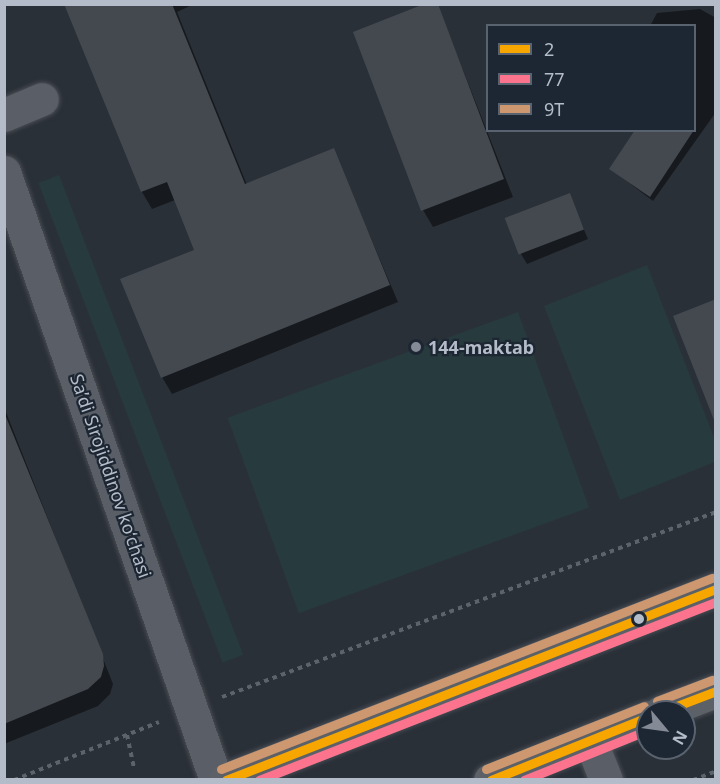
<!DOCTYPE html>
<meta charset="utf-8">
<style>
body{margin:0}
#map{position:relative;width:720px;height:784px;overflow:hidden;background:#2a3038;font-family:"Noto Sans",sans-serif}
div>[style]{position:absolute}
.green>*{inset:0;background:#273a3e;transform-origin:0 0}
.shadow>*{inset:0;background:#0007}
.building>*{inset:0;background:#444950;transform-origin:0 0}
.path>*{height:4px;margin-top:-2px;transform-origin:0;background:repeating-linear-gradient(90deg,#5d636a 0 4.5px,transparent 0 9px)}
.roads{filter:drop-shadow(0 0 2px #484c53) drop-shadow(0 0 2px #484c53)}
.minor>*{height:33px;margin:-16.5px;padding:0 16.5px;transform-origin:16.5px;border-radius:16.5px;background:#5a5e66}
.major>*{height:33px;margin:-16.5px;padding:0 16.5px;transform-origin:16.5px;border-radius:16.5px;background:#5c6168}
.bus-1>*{height:9px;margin:-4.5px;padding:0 4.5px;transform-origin:4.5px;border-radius:4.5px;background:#f7a600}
.bus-2>*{height:9px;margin:-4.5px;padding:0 4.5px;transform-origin:4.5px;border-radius:4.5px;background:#fc738d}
.bus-3>*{height:9px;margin:-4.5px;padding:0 4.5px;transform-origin:4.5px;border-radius:4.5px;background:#cd976f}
.dots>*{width:16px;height:16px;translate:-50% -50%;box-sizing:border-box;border:3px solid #1d2633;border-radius:50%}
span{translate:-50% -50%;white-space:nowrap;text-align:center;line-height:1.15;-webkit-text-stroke:4.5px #1d2633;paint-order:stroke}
.poi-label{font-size:18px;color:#b4bcc9;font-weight:700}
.left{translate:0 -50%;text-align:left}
.street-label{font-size:18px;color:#b4bcc9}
.frame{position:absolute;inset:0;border:6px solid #b4bcc9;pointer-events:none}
.legend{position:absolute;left:486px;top:24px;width:210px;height:108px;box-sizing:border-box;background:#1d2633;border:2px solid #59626f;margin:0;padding:8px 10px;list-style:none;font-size:18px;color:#b4bcc9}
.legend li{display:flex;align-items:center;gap:12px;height:30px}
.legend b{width:30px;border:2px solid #59626f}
.north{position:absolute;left:636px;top:700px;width:60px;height:60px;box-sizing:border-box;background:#1d2633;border:2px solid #59626f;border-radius:50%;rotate:119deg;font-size:16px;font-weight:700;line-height:24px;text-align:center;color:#b4bcc9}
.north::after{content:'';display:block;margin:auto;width:21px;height:27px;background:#848b96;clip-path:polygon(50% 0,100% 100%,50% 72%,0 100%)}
</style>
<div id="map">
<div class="green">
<div style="left:59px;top:175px;width:514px;height:22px;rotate:69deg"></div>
<div style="clip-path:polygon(647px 265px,715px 440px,715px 462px,620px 500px,544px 306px)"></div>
<div style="left:518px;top:312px;width:208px;height:309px;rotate:70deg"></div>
</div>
<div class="shadow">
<div style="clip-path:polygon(66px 4px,194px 4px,177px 12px,247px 185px,333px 149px,398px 302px,172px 394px,162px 377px,196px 251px,175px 200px,152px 209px,142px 192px)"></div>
<div style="clip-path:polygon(437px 4px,513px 197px,433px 227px,423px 210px)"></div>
<div style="clip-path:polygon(700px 9px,716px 18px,716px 112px,653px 201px,611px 169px,637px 130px,694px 130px,694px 26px,650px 26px,657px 13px)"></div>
<div style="clip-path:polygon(569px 195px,588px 239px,527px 264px,521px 254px)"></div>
<div style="clip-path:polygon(4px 407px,113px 684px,110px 694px,98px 706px,4px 744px)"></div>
</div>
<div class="building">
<div style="clip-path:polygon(64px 4px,172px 4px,245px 184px,334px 148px,390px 285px,161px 378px,120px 279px,194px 250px,167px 182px,141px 192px)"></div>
<div style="clip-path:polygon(424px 4px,438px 4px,504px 179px,421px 211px,353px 32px)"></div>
<div style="clip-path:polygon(635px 130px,694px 130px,650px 197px,609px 169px)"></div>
<div style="left:570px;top:193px;width:39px;height:70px;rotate:69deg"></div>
<div style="clip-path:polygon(716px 299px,716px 420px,714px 420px,673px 316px)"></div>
<div style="clip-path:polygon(4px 412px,103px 654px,104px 666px,101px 677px,88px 689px,4px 724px)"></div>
</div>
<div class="path">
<div style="left:222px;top:697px;width:528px;rotate:-20.53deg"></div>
<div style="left:127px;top:735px;width:34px;rotate:78deg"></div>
<div style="left:14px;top:780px;width:156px;rotate:-21.8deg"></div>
<div style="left:693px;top:780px;width:25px;rotate:-21deg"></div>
</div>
<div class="roads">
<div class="minor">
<div style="left:4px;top:115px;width:41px;rotate:-22.8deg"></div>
<div style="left:4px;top:172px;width:644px;rotate:70.78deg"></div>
<div style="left:590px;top:740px;width:43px;rotate:68.2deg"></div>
</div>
<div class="major">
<div style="left:661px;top:712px;width:59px;rotate:-20.9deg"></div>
<div style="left:225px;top:780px;width:527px;rotate:-21.26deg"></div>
<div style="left:490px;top:780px;width:170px;rotate:-21.7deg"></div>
</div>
</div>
<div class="bus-1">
<div style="left:661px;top:712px;width:59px;rotate:-20.9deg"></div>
<div style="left:226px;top:780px;width:526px;rotate:-21.3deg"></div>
<div style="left:491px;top:780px;width:169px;rotate:-21.9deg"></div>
</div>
<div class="bus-2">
<div style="left:259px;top:780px;width:490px;rotate:-21.3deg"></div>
<div style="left:524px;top:780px;width:134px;rotate:-22deg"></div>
</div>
<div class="bus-3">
<div style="left:657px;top:701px;width:59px;rotate:-20.9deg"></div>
<div style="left:221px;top:769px;width:527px;rotate:-21.26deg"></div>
<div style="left:486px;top:769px;width:170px;rotate:-21.7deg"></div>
</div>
<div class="dots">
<div style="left:416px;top:347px;background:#848b96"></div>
<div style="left:639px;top:619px;background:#b4bcc9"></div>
</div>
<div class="poi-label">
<span class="left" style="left:428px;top:347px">144-maktab</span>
</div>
<div class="street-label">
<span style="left:111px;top:476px;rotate:71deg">Saʼdi Sirojiddinov koʻchasi</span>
</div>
<div class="frame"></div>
<ul class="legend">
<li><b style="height:8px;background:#f7a600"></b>2</li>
<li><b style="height:8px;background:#fc738d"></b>77</li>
<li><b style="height:8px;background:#cd976f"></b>9Т</li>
</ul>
<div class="north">N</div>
</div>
